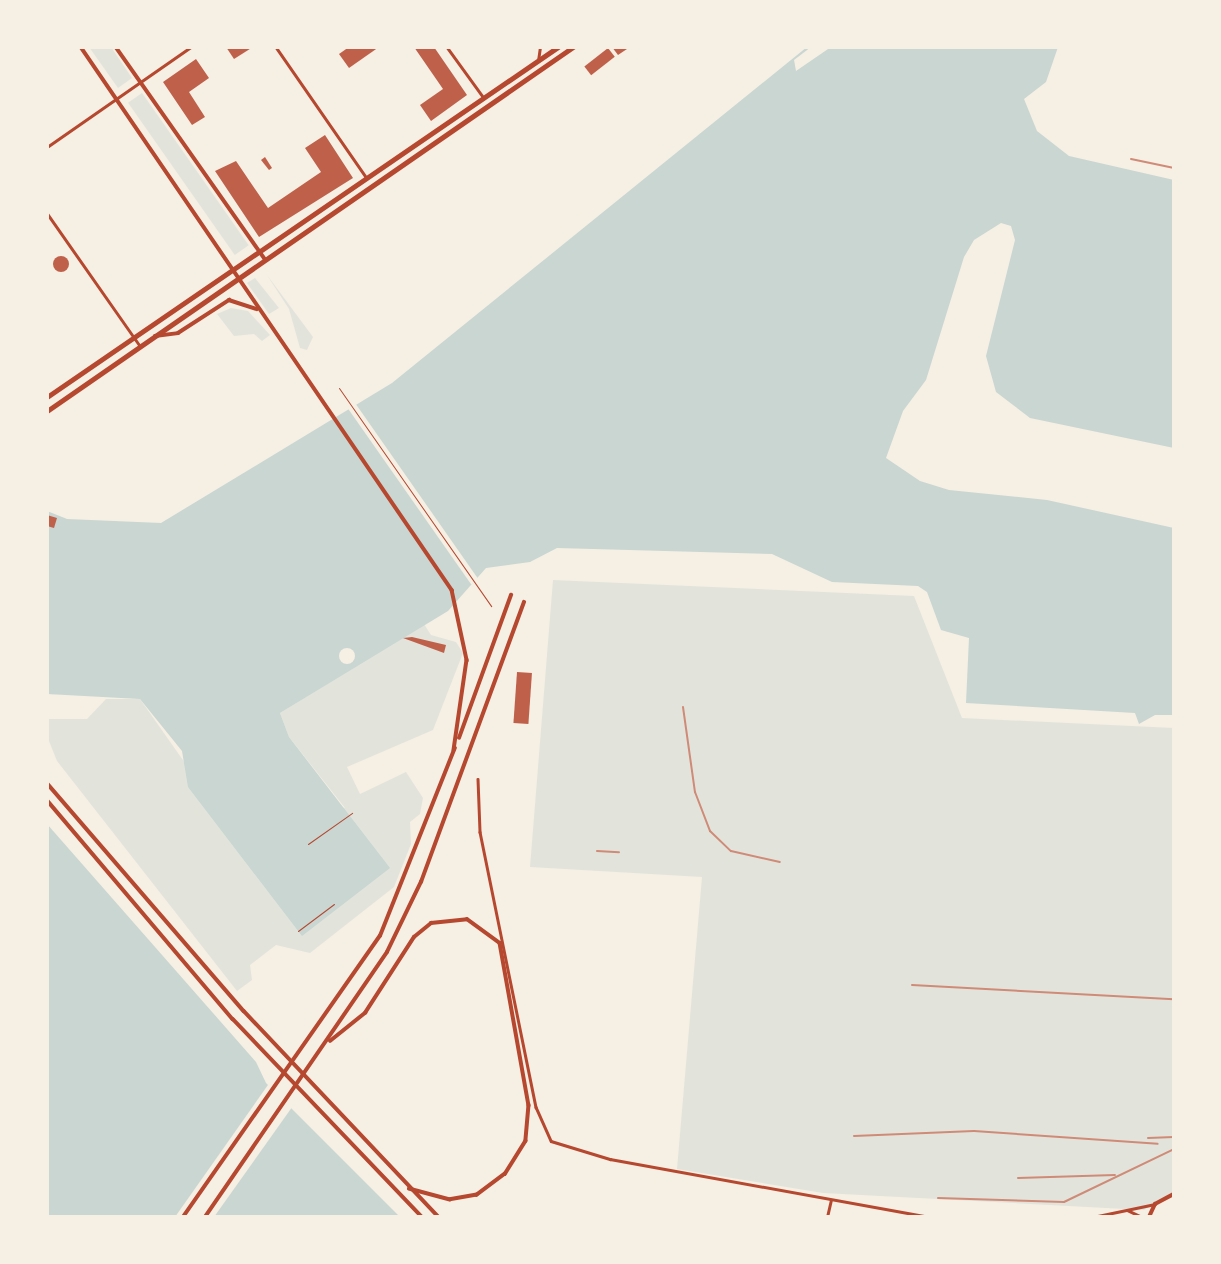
<!DOCTYPE html>
<style>
body{margin:0}
#map{position:relative;width:1221px;height:1264px;overflow:hidden;background:#f6efe4;font-family:Barlow,sans-serif}
div>[style]{position:absolute}
.green>*{inset:0;background:#e2e4dc;transform-origin:0 0}
.water>*{inset:0;background:#c9d6d2}
.pier>*{inset:0;background:#f6efe4;transform-origin:0 0}
.round{border-radius:50%}
.building>*{inset:0;background:#bf614a;transform-origin:0 0}
.path>*{height:1px;margin:-0.5px;padding:0 0.5px;transform-origin:0.5px;border-radius:0.5px;background:#b5482f}
.minor>*{height:2.5px;margin:-1.25px;padding:0 1.25px;transform-origin:1.25px;border-radius:1.25px;background:#b5482f}
.tertiary>*{height:3.5px;margin:-1.75px;padding:0 1.75px;transform-origin:1.75px;border-radius:1.75px;background:#b5482f}
.secondary>*{height:3.5px;margin:-1.75px;padding:0 1.75px;transform-origin:1.75px;border-radius:1.75px;background:#b5482f}
.primary>*{height:4.5px;margin:-2.25px;padding:0 2.25px;transform-origin:2.25px;border-radius:2.25px;background:#b5482f}
.rail>*{height:2px;margin:-1px;padding:0 1px;transform-origin:1px;border-radius:1px;background:#cf8b77}
span{translate:-50% -50%;white-space:nowrap;text-align:center;line-height:1.15;-webkit-text-stroke:7px #f6efe4;paint-order:stroke}
.frame{position:absolute;inset:0;border:49px solid #f6efe4;pointer-events:none}
</style>
<div id="map">
<div class="green">
<div style="clip-path:polygon(89px 47px,111px 47px,132px 78px,118px 88px)"></div>
<div style="left:142px;top:93px;width:186px;height:17px;rotate:55deg"></div>
<div style="clip-path:polygon(267px 275px,313px 337px,307px 350px,300px 348px,289px 309px)"></div>
<div style="clip-path:polygon(255px 278px,279px 308px,269px 314px,247px 283px)"></div>
<div style="clip-path:polygon(231px 308px,248px 311px,270px 335px,262px 341px,254px 334px,234px 336px,217px 314px)"></div>
<div style="clip-path:polygon(553px 580px,914px 596px,962px 718px,1174px 728px,1174px 1191px,1144px 1210px,823px 1193px,677px 1169px,702px 877px,530px 867px)"></div>
<div style="clip-path:polygon(424px 624px,431px 635px,456px 642px,463px 653px,433px 730px,347px 767px,360px 794px,406px 772px,423px 798px,420px 814px,410px 822px,411px 844px,394px 887px,310px 953px,276px 945px,250px 965px,252px 980px,237px 991px,57px 761px,47px 736px,49px 719px,87px 719px,106px 699px,140px 699px,185px 763px,345px 808px,289px 737px,280px 713px)"></div>
</div>
<div class="water">
<div style="clip-path:polygon(807px 47px,1058px 47px,1046px 82px,1024px 99px,1037px 131px,1069px 156px,1174px 180px,1174px 448px,1030px 418px,996px 392px,986px 356px,1015px 240px,1011px 226px,1001px 223px,974px 240px,964px 257px,926px 380px,903px 411px,886px 458px,920px 481px,949px 490px,1047px 500px,1174px 528px,1174px 715px,1155px 715px,1139px 724px,1135px 713px,966px 703px,969px 638px,941px 630px,927px 592px,918px 586px,832px 582px,772px 554px,557px 548px,530px 562px,486px 568px,448px 611px,280px 713px,289px 737px,390px 868px,302px 936px,188px 787px,182px 751px,140px 699px,47px 694px,47px 511px,67px 519px,161px 523px,392px 383px)"></div>
<div style="clip-path:polygon(47px 824px,256px 1062px,266px 1083px,400px 1217px,47px 1217px)"></div>
</div>
<div class="pier">
<div style="clip-path:polygon(811px 47px,831px 47px,796px 71px,794px 60px)"></div>
<div style="left:353px;top:400px;width:219px;height:9px;rotate:55deg"></div>
<div class="round" style="left:339px;top:648px;width:16px;height:16px"></div>
<div style="clip-path:polygon(270px 1082px,295px 1103px,214px 1217px,175px 1217px)"></div>
</div>
<div class="building">
<div style="clip-path:polygon(226px 47px,253px 47px,234px 59px)"></div>
<div style="clip-path:polygon(349px 47px,379px 47px,349px 68px,339px 54px)"></div>
<div style="clip-path:polygon(414px 47px,434px 47px,467px 95px,431px 121px,420px 105px,443px 89px)"></div>
<div style="clip-path:polygon(612px 47px,630px 47px,618px 55px)"></div>
<div style="left:608px;top:48px;width:11px;height:30px;rotate:52deg"></div>
<div style="clip-path:polygon(196px 59px,209px 78px,189px 92px,205px 117px,192px 125px,163px 82px)"></div>
<div style="clip-path:polygon(325px 135px,353px 178px,259px 237px,215px 171px,236px 161px,268px 208px,321px 172px,305px 148px)"></div>
<div style="clip-path:polygon(265px 157px,272px 168px,269px 170px,261px 160px)"></div>
<div class="round" style="left:53px;top:256px;width:16px;height:16px"></div>
<div style="clip-path:polygon(47px 515px,57px 518px,54px 528px,47px 526px)"></div>
<div style="clip-path:polygon(412px 637px,446px 645px,444px 653px,403px 638px)"></div>
<div style="left:517px;top:672px;width:15px;height:51px;rotate:4deg"></div>
</div>
<div class="path">
<div style="left:339px;top:388px;width:266px;rotate:55.1deg"></div>
<div style="left:308px;top:844px;width:54px;rotate:-35.2deg"></div>
<div style="left:298px;top:931px;width:45px;rotate:-36.9deg"></div>
</div>
<div class="minor">
<div style="left:276px;top:47px;width:158px;rotate:55.3deg"></div>
<div style="left:447px;top:47px;width:63px;rotate:54deg"></div>
<div style="left:538px;top:61px;width:14px;rotate:-82deg"></div>
<div style="left:47px;top:147px;width:175px;rotate:-34.8deg"></div>
<div style="left:47px;top:213px;width:162px;rotate:55deg"></div>
<div style="left:478px;top:779px;width:53px;rotate:87.8deg"></div>
<div style="left:480px;top:832px;width:281px;rotate:78.5deg"></div>
<div style="left:536px;top:1107px;width:37px;rotate:66deg"></div>
<div style="left:551px;top:1141px;width:62px;rotate:17deg"></div>
<div style="left:610px;top:1159px;width:323px;rotate:10.3deg"></div>
<div style="left:1127px;top:1210px;width:17px;rotate:25deg"></div>
<div style="left:827px;top:1217px;width:17px;rotate:-77deg"></div>
<div style="left:1093px;top:1217px;width:63px;rotate:-11.8deg"></div>
</div>
<div class="tertiary">
<div style="left:1149px;top:1217px;width:14px;rotate:-65deg"></div>
<div style="left:1155px;top:1204px;width:21px;rotate:-28deg"></div>
</div>
<div class="secondary">
<div style="left:81px;top:47px;width:658px;rotate:55.66deg"></div>
<div style="left:452px;top:590px;width:72px;rotate:77.9deg"></div>
<div style="left:467px;top:660px;width:91px;rotate:98.2deg"></div>
<div style="left:116px;top:47px;width:259px;rotate:54.9deg"></div>
<div style="left:155px;top:336px;width:23px;rotate:-7deg"></div>
<div style="left:178px;top:333px;width:61px;rotate:-32.9deg"></div>
<div style="left:229px;top:300px;width:29px;rotate:18deg"></div>
<div style="left:459px;top:738px;width:152px;rotate:-70deg"></div>
<div style="left:47px;top:783px;width:301px;rotate:49.2deg"></div>
<div style="left:244px;top:1011px;width:284px;rotate:46.6deg"></div>
<div style="left:47px;top:800px;width:287px;rotate:49.7deg"></div>
<div style="left:233px;top:1019px;width:274px;rotate:46.3deg"></div>
<div style="left:330px;top:1041px;width:45px;rotate:-38.7deg"></div>
<div style="left:365px;top:1013px;width:90px;rotate:-57.2deg"></div>
<div style="left:414px;top:937px;width:22px;rotate:-39deg"></div>
<div style="left:431px;top:923px;width:36px;rotate:-6deg"></div>
<div style="left:467px;top:919px;width:41px;rotate:36deg"></div>
<div style="left:500px;top:943px;width:165px;rotate:79.9deg"></div>
<div style="left:529px;top:1105px;width:36px;rotate:95deg"></div>
<div style="left:526px;top:1141px;width:39px;rotate:122deg"></div>
<div style="left:505px;top:1174px;width:35px;rotate:143deg"></div>
<div style="left:477px;top:1195px;width:27px;rotate:170deg"></div>
<div style="left:450px;top:1200px;width:42px;rotate:-165deg"></div>
<div style="left:183px;top:1217px;width:343px;rotate:-55deg"></div>
<div style="left:380px;top:936px;width:202px;rotate:-68.3deg"></div>
<div style="left:205px;top:1217px;width:321px;rotate:-55.5deg"></div>
<div style="left:387px;top:952px;width:78px;rotate:-64.1deg"></div>
<div style="left:421px;top:882px;width:298px;rotate:-69.8deg"></div>
</div>
<div class="primary">
<div style="left:47px;top:397px;width:619px;rotate:-34.41deg"></div>
<div style="left:47px;top:411px;width:640px;rotate:-34.68deg"></div>
</div>
<div class="rail">
<div style="left:1131px;top:159px;width:44px;rotate:11.8deg"></div>
<div style="left:683px;top:707px;width:86px;rotate:82deg"></div>
<div style="left:695px;top:792px;width:42px;rotate:69deg"></div>
<div style="left:710px;top:831px;width:29px;rotate:44deg"></div>
<div style="left:731px;top:851px;width:50px;rotate:12.7deg"></div>
<div style="left:597px;top:851px;width:22px;rotate:3deg"></div>
<div style="left:912px;top:985px;width:262px;rotate:3.1deg"></div>
<div style="left:854px;top:1136px;width:120px;rotate:-2.4deg"></div>
<div style="left:974px;top:1131px;width:184px;rotate:4deg"></div>
<div style="left:1148px;top:1138px;width:26px;rotate:-2deg"></div>
<div style="left:1018px;top:1178px;width:97px;rotate:-1.8deg"></div>
<div style="left:938px;top:1198px;width:126px;rotate:1.8deg"></div>
<div style="left:1064px;top:1202px;width:122px;rotate:-25.7deg"></div>
</div>
<div class="frame"></div>
</div>
